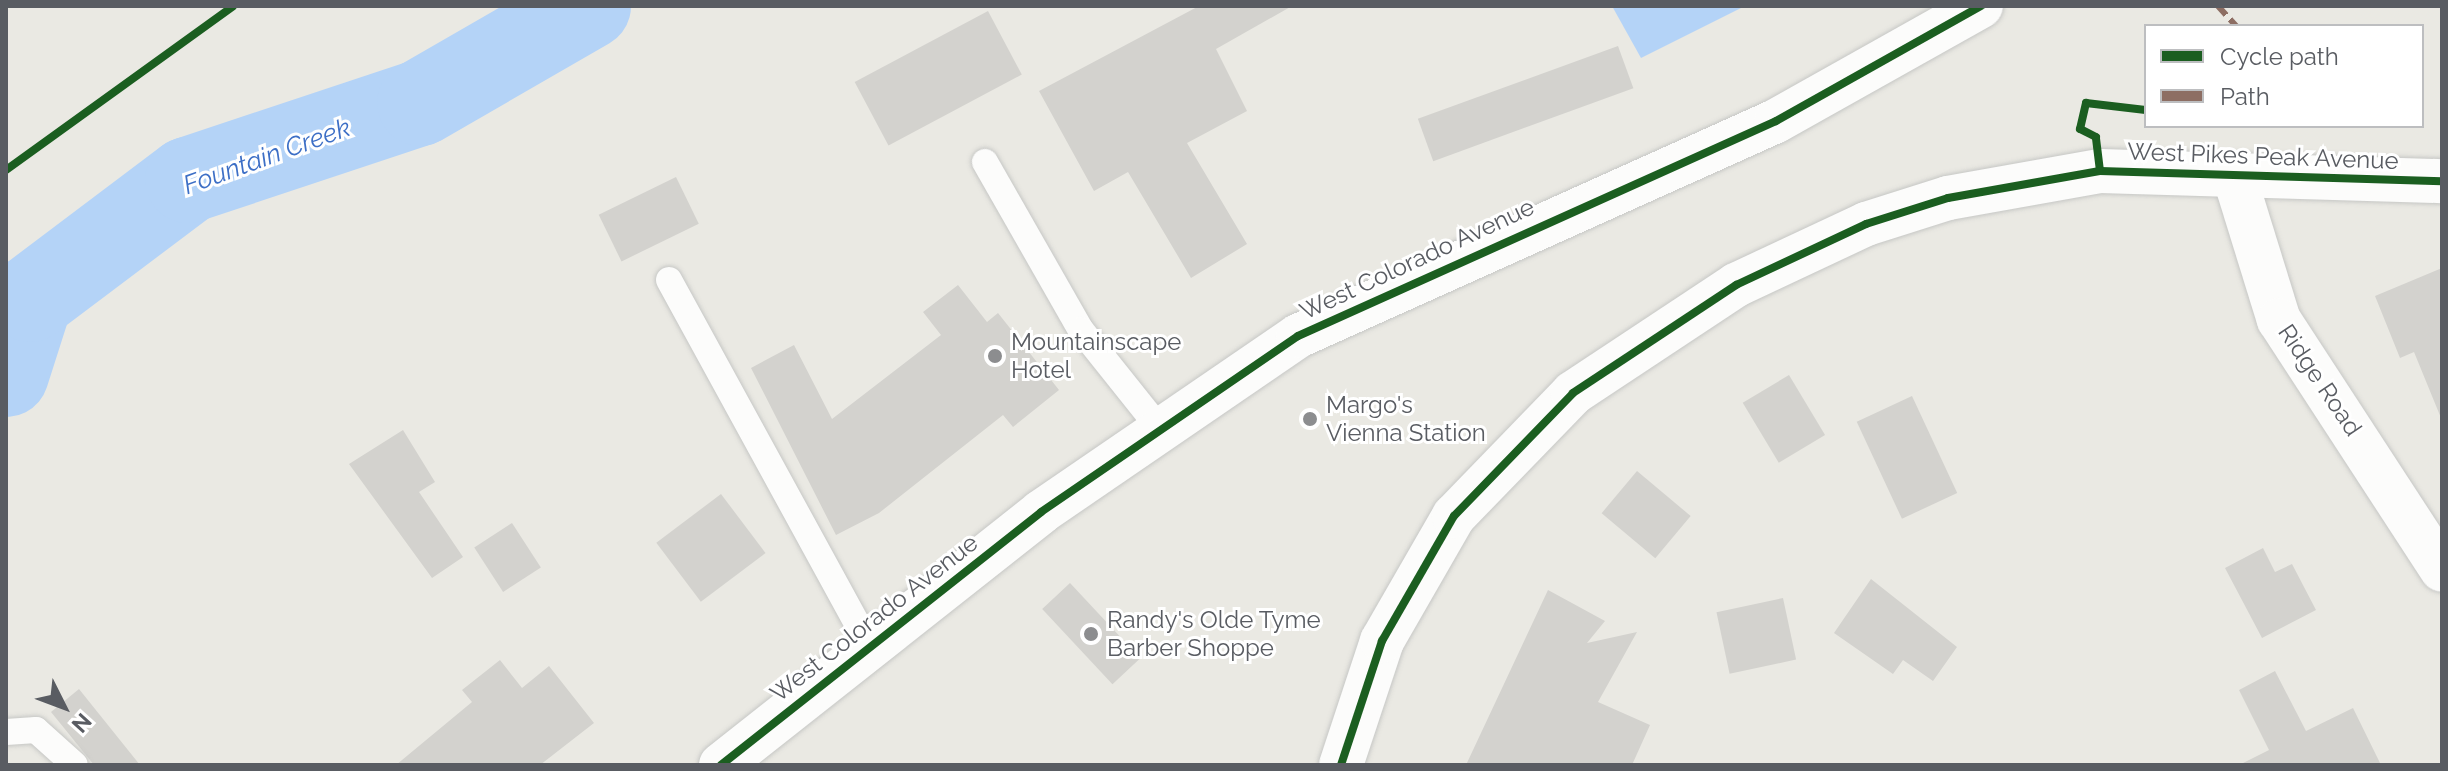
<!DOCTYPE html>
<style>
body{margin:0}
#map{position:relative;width:2448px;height:771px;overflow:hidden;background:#eae9e3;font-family:Raleway,sans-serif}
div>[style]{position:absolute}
.water>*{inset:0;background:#b4d3f7}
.river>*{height:86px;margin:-43px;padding:0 43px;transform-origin:43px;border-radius:43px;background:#b4d3f7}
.building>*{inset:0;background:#d3d2ce;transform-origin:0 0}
.roads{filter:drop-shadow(0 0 2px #c6c7c5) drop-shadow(0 0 2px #c6c7c5)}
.lane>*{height:26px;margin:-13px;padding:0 13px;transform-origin:13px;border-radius:13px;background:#fcfcfb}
.street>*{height:44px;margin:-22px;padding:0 22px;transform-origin:22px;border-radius:22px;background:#fcfcfb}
.secondary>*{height:44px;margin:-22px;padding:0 22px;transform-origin:22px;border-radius:22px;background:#fcfcfb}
.quiet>*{height:6px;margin-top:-3px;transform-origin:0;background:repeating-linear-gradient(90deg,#8d6e63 0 12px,transparent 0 18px)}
.cycleway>*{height:8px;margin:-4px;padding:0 4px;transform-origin:4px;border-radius:4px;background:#1b5e20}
.dots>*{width:22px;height:22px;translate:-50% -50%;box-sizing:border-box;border:4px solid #fff;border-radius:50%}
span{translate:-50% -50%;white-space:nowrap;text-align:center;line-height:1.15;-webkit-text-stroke:6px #fff;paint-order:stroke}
.street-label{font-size:24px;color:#595c62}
.poi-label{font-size:24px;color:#595c62}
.left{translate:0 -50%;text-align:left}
.water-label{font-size:26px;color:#3d6fc6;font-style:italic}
.frame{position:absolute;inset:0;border:8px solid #595c62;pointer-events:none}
.legend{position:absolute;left:2144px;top:24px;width:280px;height:104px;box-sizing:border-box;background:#fff;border:2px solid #bdbec0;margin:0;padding:10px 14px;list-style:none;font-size:24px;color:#595c62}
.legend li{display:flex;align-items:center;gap:16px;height:40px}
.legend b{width:40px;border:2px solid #bdbec0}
.north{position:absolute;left:24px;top:667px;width:80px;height:80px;-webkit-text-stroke:6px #fff;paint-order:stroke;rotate:132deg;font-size:22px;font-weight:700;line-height:32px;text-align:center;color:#595c62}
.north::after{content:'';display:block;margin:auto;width:28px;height:36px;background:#595c62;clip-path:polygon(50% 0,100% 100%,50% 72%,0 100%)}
</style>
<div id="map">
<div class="water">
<div style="clip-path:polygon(1612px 6px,1745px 6px,1641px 58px)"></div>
</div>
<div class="river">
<div style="left:6px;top:374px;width:79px;rotate:-72.3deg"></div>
<div style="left:30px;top:299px;width:198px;rotate:-37deg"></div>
<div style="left:188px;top:180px;width:244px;rotate:-18.4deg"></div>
<div style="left:420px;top:103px;width:194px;rotate:-30deg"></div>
</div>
<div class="building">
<div style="clip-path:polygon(1199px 6px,1292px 6px,1216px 49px,1247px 111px,1187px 143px,1247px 244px,1191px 278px,1128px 172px,1094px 191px,1039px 91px)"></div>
<div style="left:988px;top:11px;width:72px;height:151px;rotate:62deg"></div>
<div style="left:1618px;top:46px;width:45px;height:213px;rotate:70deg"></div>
<div style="left:676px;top:177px;width:52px;height:86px;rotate:64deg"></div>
<div style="clip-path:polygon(2442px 268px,2442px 417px,2441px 418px,2414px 352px,2400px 358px,2375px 296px)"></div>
<div style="clip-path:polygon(958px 285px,987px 322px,998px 313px,1059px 390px,1013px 427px,1003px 415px,879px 513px,836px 535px,751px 368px,794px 345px,832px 419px,941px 335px,923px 312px)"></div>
<div style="left:1789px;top:375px;width:70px;height:54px;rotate:59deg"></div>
<div style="left:1912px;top:396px;width:107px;height:61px;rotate:65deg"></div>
<div style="clip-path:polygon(403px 430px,435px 482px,419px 492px,463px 557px,432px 578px,349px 464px)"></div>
<div style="left:1637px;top:471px;width:70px;height:55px;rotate:40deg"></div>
<div style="left:721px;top:494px;width:74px;height:81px;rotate:53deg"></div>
<div style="left:512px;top:523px;width:53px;height:45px;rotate:57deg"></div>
<div style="clip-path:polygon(2263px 548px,2275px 572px,2292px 564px,2316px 610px,2262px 638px,2225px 568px)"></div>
<div style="clip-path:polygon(1871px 579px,1957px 647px,1933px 681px,1903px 660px,1893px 674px,1834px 633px)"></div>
<div style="left:1070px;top:583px;width:103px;height:38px;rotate:47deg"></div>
<div style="clip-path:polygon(1548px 590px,1605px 621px,1587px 643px,1637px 632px,1598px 702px,1650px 725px,1632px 765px,1466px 765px)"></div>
<div style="left:1783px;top:598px;width:63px;height:68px;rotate:78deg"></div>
<div style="clip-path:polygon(500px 660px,522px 688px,549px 666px,594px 723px,540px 765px,396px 765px,472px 702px,462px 690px)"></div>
<div style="clip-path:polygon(2275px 671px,2306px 731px,2353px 708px,2381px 765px,2239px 765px,2269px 750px,2239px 690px)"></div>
<div style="clip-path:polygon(79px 689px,140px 765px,94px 765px,51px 712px)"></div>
</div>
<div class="roads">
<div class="lane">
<div style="left:985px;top:162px;width:193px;rotate:60.3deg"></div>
<div style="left:1081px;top:330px;width:127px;rotate:51.4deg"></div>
<div style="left:669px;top:280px;width:418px;rotate:61.3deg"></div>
<div style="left:6px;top:732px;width:30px;rotate:-4deg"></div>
<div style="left:36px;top:730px;width:52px;rotate:41.9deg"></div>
</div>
<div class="street">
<div style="left:2234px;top:175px;width:152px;rotate:72.8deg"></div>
<div style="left:2279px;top:320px;width:298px;rotate:56.9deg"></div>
<div style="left:1341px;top:765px;width:131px;rotate:-71.7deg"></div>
<div style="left:1382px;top:641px;width:144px;rotate:-60.1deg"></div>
<div style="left:1454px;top:516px;width:171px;rotate:-45.9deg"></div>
<div style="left:1573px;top:393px;width:196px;rotate:-33.5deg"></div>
<div style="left:1736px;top:285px;width:144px;rotate:-25.1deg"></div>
<div style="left:1866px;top:224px;width:86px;rotate:-17.6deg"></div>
<div style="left:1948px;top:198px;width:154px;rotate:-10.1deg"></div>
<div style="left:2100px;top:171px;width:342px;rotate:1.7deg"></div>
</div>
<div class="secondary">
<div style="left:721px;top:765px;width:408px;rotate:-38.3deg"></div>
<div style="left:1041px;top:512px;width:311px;rotate:-34.4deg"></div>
<div style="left:1298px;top:336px;width:524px;rotate:-24.22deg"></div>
<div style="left:1776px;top:121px;width:235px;rotate:-29.3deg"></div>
</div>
</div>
<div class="quiet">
<div style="left:2218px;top:6px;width:27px;rotate:48deg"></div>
</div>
<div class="cycleway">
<div style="left:6px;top:170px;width:280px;rotate:-35.8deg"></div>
<div style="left:2100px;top:171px;width:34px;rotate:-97deg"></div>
<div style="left:2096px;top:137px;width:18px;rotate:-153deg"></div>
<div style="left:2080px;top:129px;width:27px;rotate:-77deg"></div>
<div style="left:2086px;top:103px;width:60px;rotate:6.7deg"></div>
<div style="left:721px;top:765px;width:408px;rotate:-38.3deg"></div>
<div style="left:1041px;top:512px;width:311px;rotate:-34.4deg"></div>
<div style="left:1298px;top:336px;width:524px;rotate:-24.22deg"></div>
<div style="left:1776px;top:121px;width:235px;rotate:-29.3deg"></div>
<div style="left:1341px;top:765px;width:131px;rotate:-71.7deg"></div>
<div style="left:1382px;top:641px;width:144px;rotate:-60.1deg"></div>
<div style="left:1454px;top:516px;width:171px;rotate:-45.9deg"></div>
<div style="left:1573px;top:393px;width:196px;rotate:-33.5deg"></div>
<div style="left:1736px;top:285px;width:144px;rotate:-25.1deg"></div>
<div style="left:1866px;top:224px;width:86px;rotate:-17.6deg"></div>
<div style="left:1948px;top:198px;width:154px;rotate:-10.1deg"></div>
<div style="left:2100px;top:171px;width:342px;rotate:1.7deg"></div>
</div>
<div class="dots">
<div style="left:995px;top:356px;background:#8c8d8f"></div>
<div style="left:1310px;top:419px;background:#8c8d8f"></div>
<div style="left:1091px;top:634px;background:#8c8d8f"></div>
</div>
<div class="street-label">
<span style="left:2263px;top:156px;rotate:2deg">West Pikes Peak Avenue</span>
<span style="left:1417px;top:259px;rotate:-25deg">West Colorado Avenue</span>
<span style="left:2320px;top:380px;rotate:56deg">Ridge Road</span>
<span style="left:874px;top:618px;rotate:-38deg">West Colorado Avenue</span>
</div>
<div class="poi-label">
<span class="left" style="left:1011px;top:356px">Mountainscape<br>Hotel</span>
<span class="left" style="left:1326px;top:419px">Margo's<br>Vienna Station</span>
<span class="left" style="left:1107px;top:634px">Randy's Olde Tyme<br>Barber Shoppe</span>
</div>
<div class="water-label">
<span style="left:267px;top:157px;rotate:-20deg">Fountain Creek</span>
</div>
<div class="frame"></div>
<ul class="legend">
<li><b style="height:10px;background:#1b5e20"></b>Cycle path</li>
<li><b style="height:10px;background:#8d6e63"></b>Path</li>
</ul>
<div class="north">N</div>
</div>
